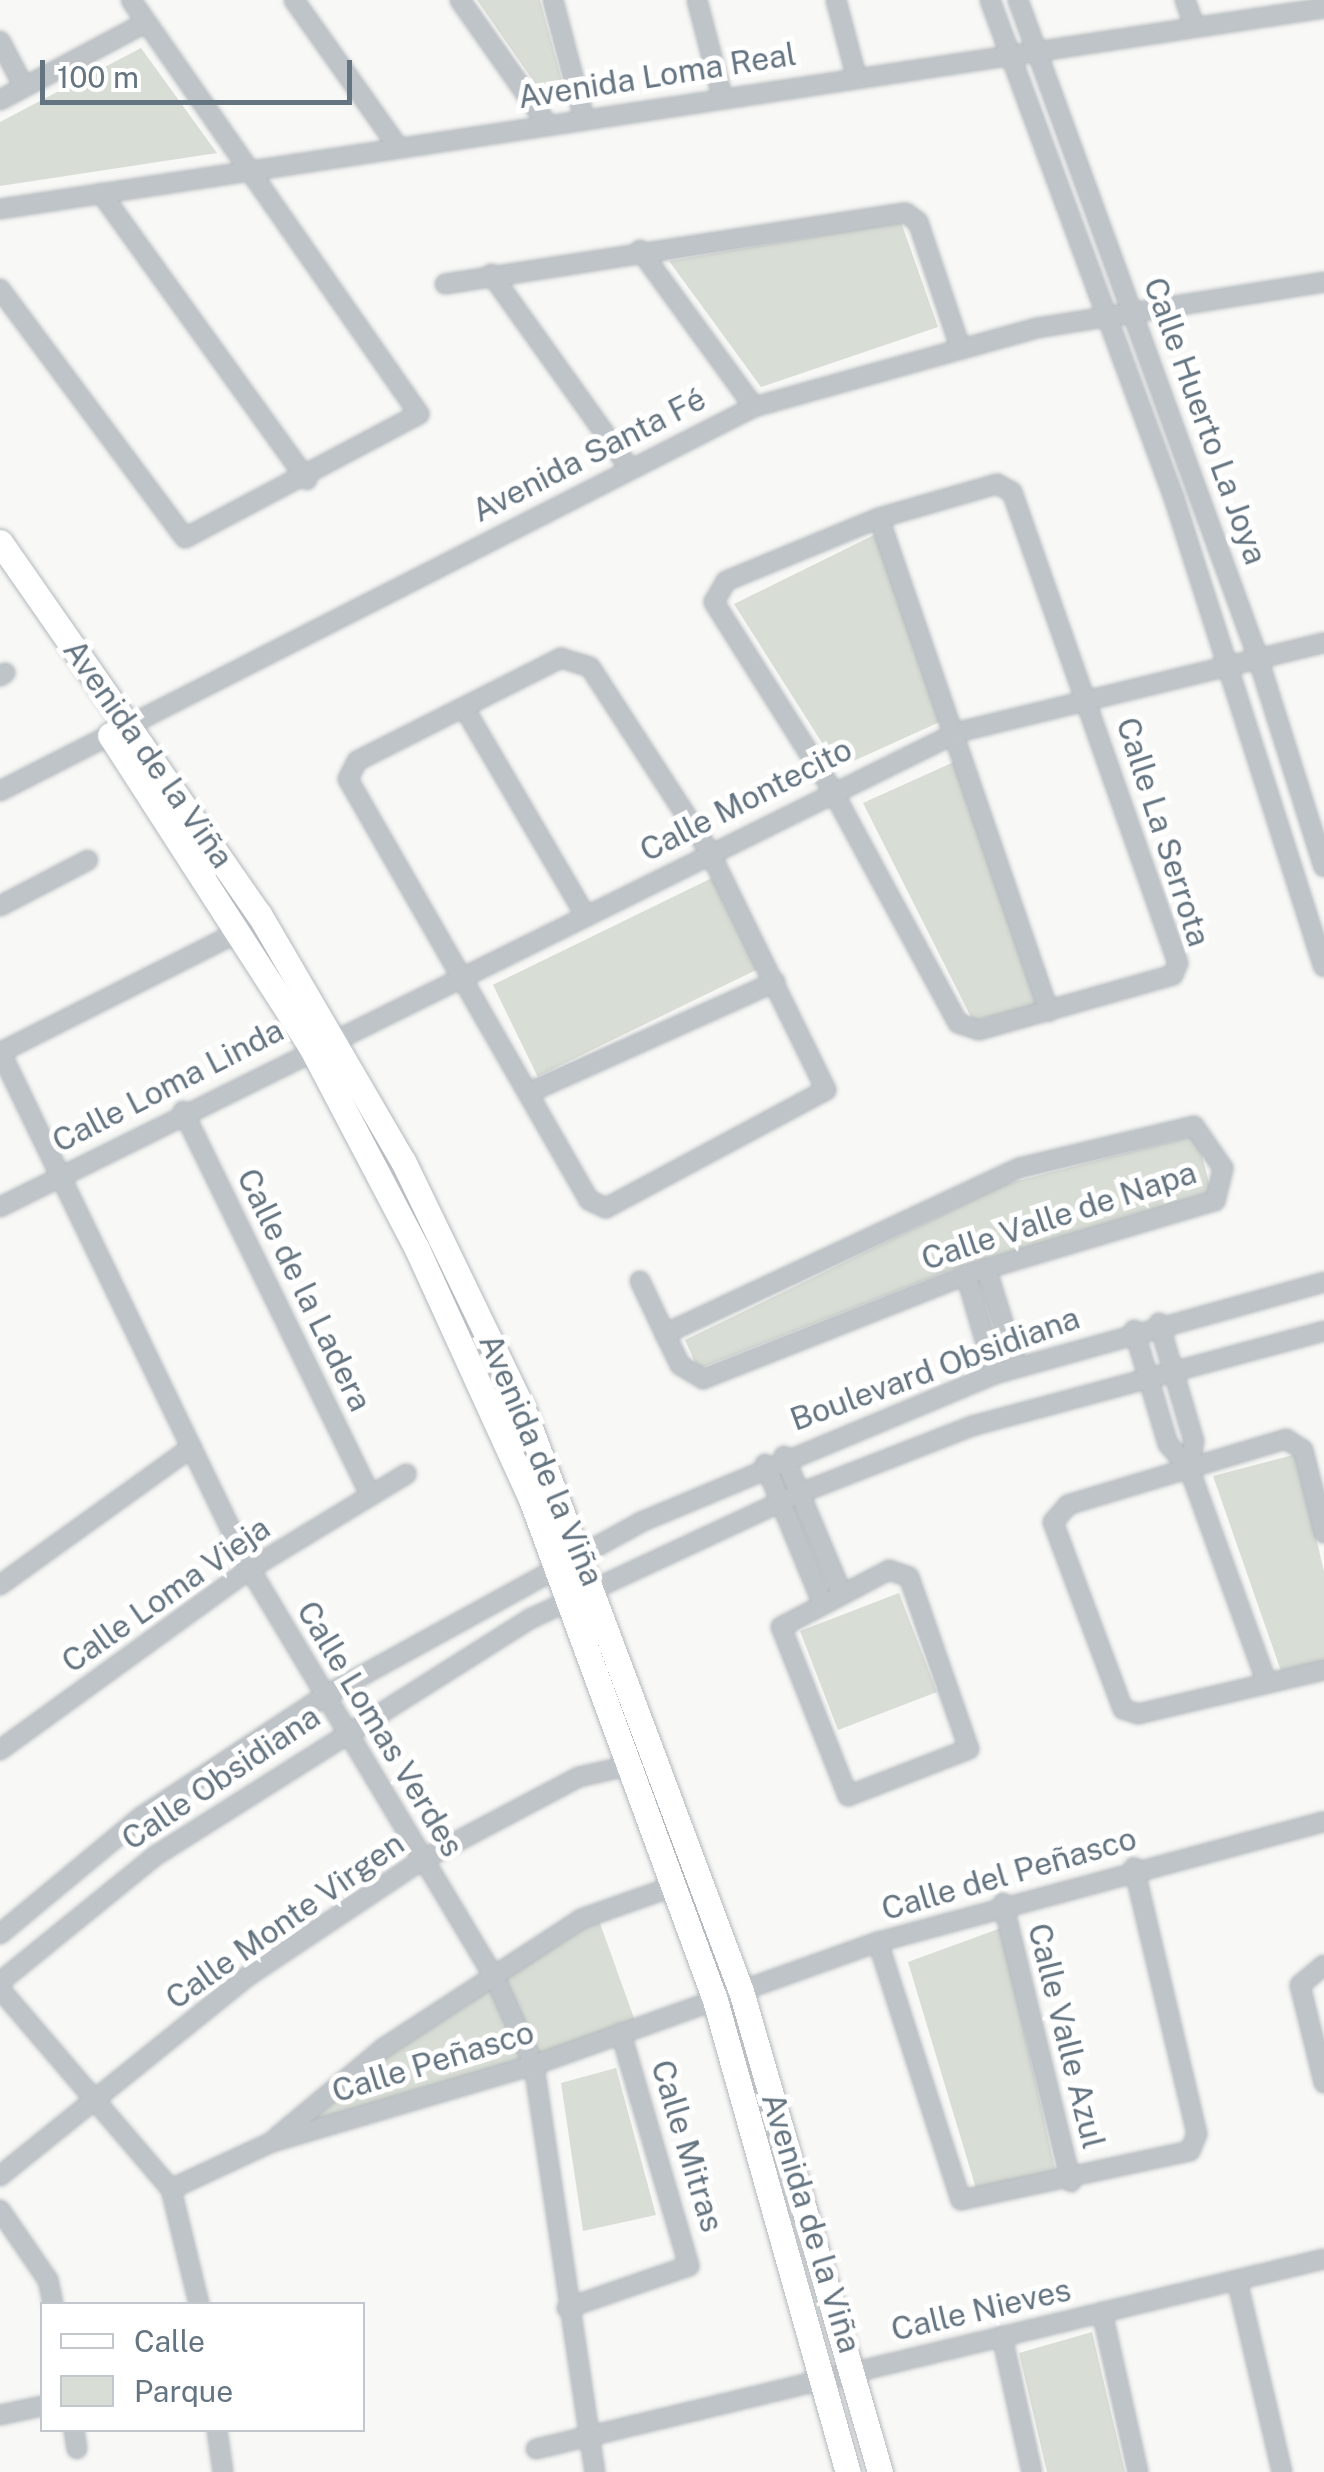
<!DOCTYPE html>
<meta charset="utf-8">
<style>
body{margin:0}
#map{position:relative;width:1324px;height:2472px;overflow:hidden;background:#f8f8f6;font-family:"Public Sans",sans-serif}
div>[style]{position:absolute}
.green>*{inset:0;background:#d8ddd5;transform-origin:0 0}
.roads{filter:drop-shadow(0 0 2px #b2b8bc) drop-shadow(0 0 2px #b2b8bc)}
.street>*{height:18px;margin:-9px;padding:0 9px;transform-origin:9px;border-radius:9px;background:#bfc4c8}
.secondary>*{height:25px;margin:-12.5px;padding:0 12.5px;transform-origin:12.5px;border-radius:12.5px;background:#fff}
span{translate:-50% -50%;white-space:nowrap;text-align:center;line-height:1.15;-webkit-text-stroke:10px #fff;paint-order:stroke}
.street-label{font-size:32px;color:#647480}
.legend{position:absolute;left:40px;top:2302px;width:325px;height:130px;box-sizing:border-box;background:#fff;border:2px solid #c1c7cc;margin:0;padding:12px 18px;list-style:none;font-size:30px;color:#647480}
.legend li{display:flex;align-items:center;gap:20px;height:50px}
.legend b{width:50px;border:2px solid #c1c7cc}
.scale{position:absolute;left:40px;top:60px;width:312px;height:45px;box-sizing:border-box;border:5px solid #647480;border-top:0;padding-left:12px;font-size:30px;line-height:35px;white-space:nowrap;color:#647480;-webkit-text-stroke:8px #fff;paint-order:stroke}
</style>
<div id="map">
<div class="green">
<div style="clip-path:polygon(477px 0,540px 0,567px 99px,548px 102px)"></div>
<div style="clip-path:polygon(141px 48px,217px 153px,0 186px,0 122px)"></div>
<div style="clip-path:polygon(901px 222px,938px 327px,761px 387px,669px 261px)"></div>
<div style="clip-path:polygon(876px 534px,942px 721px,838px 768px,734px 604px)"></div>
<div style="clip-path:polygon(956px 761px,1038px 1005px,973px 1021px,863px 803px)"></div>
<div style="left:714px;top:877px;width:102px;height:246px;rotate:64deg"></div>
<div style="clip-path:polygon(1197px 1135px,1212px 1195px,950px 1270px,698px 1369px,685px 1340px,1005px 1184px)"></div>
<div style="clip-path:polygon(1297px 1454px,1324px 1572px,1324px 1663px,1282px 1674px,1213px 1476px)"></div>
<div style="left:899px;top:1593px;width:106px;height:106px;rotate:69deg"></div>
<div style="clip-path:polygon(597px 1915px,635px 2021px,537px 2061px,499px 1979px)"></div>
<div style="clip-path:polygon(1001px 1928px,1056px 2173px,977px 2192px,908px 1962px)"></div>
<div style="clip-path:polygon(491px 1984px,526px 2061px,290px 2129px,345px 2080px)"></div>
<div style="clip-path:polygon(616px 2068px,656px 2215px,583px 2231px,561px 2083px)"></div>
<div style="clip-path:polygon(1092px 2332px,1125px 2472px,1047px 2472px,1019px 2353px)"></div>
</div>
<div class="roads">
<div class="street">
<div style="left:294px;top:0;width:180px;rotate:54.7deg"></div>
<div style="left:460px;top:0;width:151px;rotate:54.9deg"></div>
<div style="left:553px;top:0;width:122px;rotate:75.3deg"></div>
<div style="left:697px;top:0;width:99px;rotate:75.4deg"></div>
<div style="left:836px;top:0;width:78px;rotate:75.1deg"></div>
<div style="left:990px;top:0;width:531px;rotate:69.72deg"></div>
<div style="left:1174px;top:498px;width:492px;rotate:72.3deg"></div>
<div style="left:1018px;top:0;width:697px;rotate:69.95deg"></div>
<div style="left:1257px;top:655px;width:222px;rotate:72.5deg"></div>
<div style="left:1185px;top:0;width:27px;rotate:70deg"></div>
<div style="left:0;top:41px;width:52px;rotate:62.4deg"></div>
<div style="left:0;top:100px;width:162px;rotate:-28deg"></div>
<div style="left:101px;top:193px;width:353px;rotate:54.3deg"></div>
<div style="left:0;top:209px;width:1339px;rotate:-8.63deg"></div>
<div style="left:640px;top:250px;width:194px;rotate:54deg"></div>
<div style="left:491px;top:274px;width:236px;rotate:54.5deg"></div>
<div style="left:445px;top:284px;width:466px;rotate:-8.8deg"></div>
<div style="left:906px;top:213px;width:15px;rotate:37deg"></div>
<div style="left:918px;top:222px;width:132px;rotate:71.4deg"></div>
<div style="left:0;top:289px;width:310px;rotate:53.4deg"></div>
<div style="left:185px;top:538px;width:265px;rotate:-27.9deg"></div>
<div style="left:419px;top:414px;width:504px;rotate:-124.82deg"></div>
<div style="left:997px;top:484px;width:17px;rotate:28deg"></div>
<div style="left:1012px;top:492px;width:499px;rotate:70.6deg"></div>
<div style="left:1178px;top:963px;width:13px;rotate:113deg"></div>
<div style="left:1173px;top:975px;width:202px;rotate:164.2deg"></div>
<div style="left:979px;top:1030px;width:22px;rotate:-162deg"></div>
<div style="left:958px;top:1023px;width:267px;rotate:-118.4deg"></div>
<div style="left:831px;top:788px;width:220px;rotate:-122.2deg"></div>
<div style="left:714px;top:602px;width:24px;rotate:-60deg"></div>
<div style="left:726px;top:581px;width:165px;rotate:-22.4deg"></div>
<div style="left:879px;top:518px;width:123px;rotate:-16.1deg"></div>
<div style="left:879px;top:518px;width:522px;rotate:71.01deg"></div>
<div style="left:561px;top:658px;width:30px;rotate:17deg"></div>
<div style="left:590px;top:667px;width:219px;rotate:57.1deg"></div>
<div style="left:709px;top:851px;width:266px;rotate:63.9deg"></div>
<div style="left:826px;top:1090px;width:250px;rotate:151.8deg"></div>
<div style="left:606px;top:1208px;width:19px;rotate:-155deg"></div>
<div style="left:589px;top:1200px;width:485px;rotate:-119.8deg"></div>
<div style="left:348px;top:779px;width:20px;rotate:-63deg"></div>
<div style="left:357px;top:761px;width:229px;rotate:-26.8deg"></div>
<div style="left:0;top:676px;width:6px;rotate:-31deg"></div>
<div style="left:466px;top:711px;width:238px;rotate:59.7deg"></div>
<div style="left:0;top:791px;width:846px;rotate:-26.99deg"></div>
<div style="left:754px;top:407px;width:294px;rotate:-15.6deg"></div>
<div style="left:1037px;top:328px;width:291px;rotate:-9.1deg"></div>
<div style="left:0;top:906px;width:99px;rotate:-27.6deg"></div>
<div style="left:0;top:1051px;width:575px;rotate:64.24deg"></div>
<div style="left:250px;top:1569px;width:475px;rotate:59.1deg"></div>
<div style="left:494px;top:1976px;width:98px;rotate:65.8deg"></div>
<div style="left:534px;top:2065px;width:412px;rotate:81.5deg"></div>
<div style="left:1px;top:1052px;width:267px;rotate:-26.8deg"></div>
<div style="left:528px;top:1093px;width:271px;rotate:-24.2deg"></div>
<div style="left:183px;top:1111px;width:427px;rotate:64deg"></div>
<div style="left:0;top:1207px;width:1069px;rotate:-26.37deg"></div>
<div style="left:958px;top:732px;width:377px;rotate:-13.7deg"></div>
<div style="left:986px;top:1268px;width:104px;rotate:72.6deg"></div>
<div style="left:966px;top:1275px;width:103px;rotate:73.7deg"></div>
<div style="left:640px;top:1281px;width:59px;rotate:64.7deg"></div>
<div style="left:665px;top:1334px;width:34px;rotate:64deg"></div>
<div style="left:680px;top:1365px;width:27px;rotate:31deg"></div>
<div style="left:703px;top:1379px;width:283px;rotate:-21.6deg"></div>
<div style="left:966px;top:1275px;width:260px;rotate:-16.6deg"></div>
<div style="left:1215px;top:1201px;width:34px;rotate:-76deg"></div>
<div style="left:1223px;top:1168px;width:51px;rotate:-124.6deg"></div>
<div style="left:1194px;top:1126px;width:180px;rotate:166.5deg"></div>
<div style="left:1019px;top:1168px;width:391px;rotate:154.9deg"></div>
<div style="left:1159px;top:1323px;width:123px;rotate:73.5deg"></div>
<div style="left:1194px;top:1441px;width:27px;rotate:100deg"></div>
<div style="left:1134px;top:1330px;width:119px;rotate:73.4deg"></div>
<div style="left:1168px;top:1444px;width:32px;rotate:49deg"></div>
<div style="left:1189px;top:1468px;width:229px;rotate:70.1deg"></div>
<div style="left:784px;top:1456px;width:147px;rotate:67.1deg"></div>
<div style="left:765px;top:1464px;width:147px;rotate:67.6deg"></div>
<div style="left:1324px;top:1533px;width:86px;rotate:-104.2deg"></div>
<div style="left:1303px;top:1450px;width:20px;rotate:-147deg"></div>
<div style="left:1286px;top:1439px;width:228px;rotate:163.2deg"></div>
<div style="left:1068px;top:1505px;width:23px;rotate:131deg"></div>
<div style="left:1053px;top:1522px;width:200px;rotate:69.5deg"></div>
<div style="left:1123px;top:1709px;width:16px;rotate:18deg"></div>
<div style="left:1138px;top:1714px;width:191px;rotate:-13.3deg"></div>
<div style="left:889px;top:1570px;width:21px;rotate:19deg"></div>
<div style="left:909px;top:1577px;width:182px;rotate:70.8deg"></div>
<div style="left:969px;top:1749px;width:130px;rotate:158.8deg"></div>
<div style="left:848px;top:1796px;width:182px;rotate:-111.6deg"></div>
<div style="left:781px;top:1627px;width:122px;rotate:-27.8deg"></div>
<div style="left:0;top:1585px;width:236px;rotate:-35.7deg"></div>
<div style="left:0;top:1750px;width:309px;rotate:-35.9deg"></div>
<div style="left:250px;top:1569px;width:183px;rotate:-31.3deg"></div>
<div style="left:1003px;top:1903px;width:287px;rotate:76.3deg"></div>
<div style="left:0;top:1934px;width:183px;rotate:-39.7deg"></div>
<div style="left:141px;top:1817px;width:218px;rotate:-33.4deg"></div>
<div style="left:323px;top:1697px;width:363px;rotate:-28.8deg"></div>
<div style="left:641px;top:1522px;width:384px;rotate:-22.7deg"></div>
<div style="left:995px;top:1374px;width:342px;rotate:-15.6deg"></div>
<div style="left:878px;top:1942px;width:271px;rotate:72.2deg"></div>
<div style="left:961px;top:2200px;width:234px;rotate:-12.1deg"></div>
<div style="left:1190px;top:2151px;width:18px;rotate:-68deg"></div>
<div style="left:1197px;top:2134px;width:274px;rotate:-103.3deg"></div>
<div style="left:1324px;top:1965px;width:31px;rotate:140deg"></div>
<div style="left:1300px;top:1985px;width:101px;rotate:76.2deg"></div>
<div style="left:0;top:1982px;width:200px;rotate:-39.1deg"></div>
<div style="left:155px;top:1856px;width:446px;rotate:-32.3deg"></div>
<div style="left:532px;top:1618px;width:296px;rotate:-25deg"></div>
<div style="left:800px;top:1493px;width:185px;rotate:-21.3deg"></div>
<div style="left:972px;top:1426px;width:365px;rotate:-15.1deg"></div>
<div style="left:0;top:1989px;width:263px;rotate:49.5deg"></div>
<div style="left:171px;top:2189px;width:118px;rotate:76.3deg"></div>
<div style="left:276px;top:2138px;width:142px;rotate:-39.9deg"></div>
<div style="left:385px;top:2047px;width:234px;rotate:-33.1deg"></div>
<div style="left:581px;top:1919px;width:99px;rotate:-19.5deg"></div>
<div style="left:0;top:2176px;width:319px;rotate:-38.9deg"></div>
<div style="left:248px;top:1976px;width:209px;rotate:-33.7deg"></div>
<div style="left:422px;top:1860px;width:178px;rotate:-27.9deg"></div>
<div style="left:579px;top:1777px;width:54px;rotate:-12.8deg"></div>
<div style="left:171px;top:2189px;width:111px;rotate:-25deg"></div>
<div style="left:272px;top:2142px;width:273px;rotate:-16.4deg"></div>
<div style="left:534px;top:2065px;width:365px;rotate:-19.7deg"></div>
<div style="left:878px;top:1942px;width:462px;rotate:-15.1deg"></div>
<div style="left:0;top:2210px;width:85px;rotate:55.6deg"></div>
<div style="left:48px;top:2280px;width:25px;rotate:78deg"></div>
<div style="left:1237px;top:2280px;width:197px;rotate:76.8deg"></div>
<div style="left:567px;top:2308px;width:129px;rotate:-19deg"></div>
<div style="left:689px;top:2266px;width:243px;rotate:-106.3deg"></div>
<div style="left:1102px;top:2312px;width:164px;rotate:77.3deg"></div>
<div style="left:1002px;top:2336px;width:139px;rotate:77.6deg"></div>
<div style="left:0;top:2415px;width:43px;rotate:-12.1deg"></div>
<div style="left:74px;top:2430px;width:19px;rotate:81deg"></div>
<div style="left:217px;top:2430px;width:42px;rotate:81.9deg"></div>
<div style="left:536px;top:2449px;width:811px;rotate:-13.56deg"></div>
</div>
<div class="secondary">
<div style="left:0;top:542px;width:453px;rotate:55.2deg"></div>
<div style="left:259px;top:914px;width:286px;rotate:59.8deg"></div>
<div style="left:403px;top:1161px;width:276px;rotate:64.2deg"></div>
<div style="left:523px;top:1409px;width:621px;rotate:69.47deg"></div>
<div style="left:741px;top:1991px;width:501px;rotate:73.88deg"></div>
<div style="left:110px;top:735px;width:371px;rotate:57.2deg"></div>
<div style="left:311px;top:1047px;width:228px;rotate:62.3deg"></div>
<div style="left:417px;top:1249px;width:275px;rotate:65.5deg"></div>
<div style="left:531px;top:1499px;width:534px;rotate:69.83deg"></div>
<div style="left:715px;top:2000px;width:490px;rotate:74.3deg"></div>
</div>
</div>
<div class="street-label">
<span style="left:657px;top:76px;rotate:-9deg">Avenida Loma Real</span>
<span style="left:1205px;top:421px;rotate:70deg">Calle Huerto La Joya</span>
<span style="left:589px;top:455px;rotate:-27deg">Avenida Santa Fé</span>
<span style="left:148px;top:754px;rotate:55deg">Avenida de la Viña</span>
<span style="left:746px;top:800px;rotate:-27deg">Calle Montecito</span>
<span style="left:1163px;top:832px;rotate:72deg">Calle La Serrota</span>
<span style="left:168px;top:1086px;rotate:-27deg">Calle Loma Linda</span>
<span style="left:1059px;top:1216px;rotate:-18deg">Calle Valle de Napa</span>
<span style="left:304px;top:1290px;rotate:64deg">Calle de la Ladera</span>
<span style="left:935px;top:1369px;rotate:-20deg">Boulevard Obsidiana</span>
<span style="left:541px;top:1460px;rotate:67deg">Avenida de la Viña</span>
<span style="left:166px;top:1595px;rotate:-35deg">Calle Loma Vieja</span>
<span style="left:380px;top:1729px;rotate:59deg">Calle Lomas Verdes</span>
<span style="left:221px;top:1778px;rotate:-34deg">Calle Obsidiana</span>
<span style="left:1009px;top:1874px;rotate:-16deg">Calle del Peñasco</span>
<span style="left:285px;top:1921px;rotate:-35deg">Calle Monte Virgen</span>
<span style="left:1066px;top:2036px;rotate:76deg">Calle Valle Azul</span>
<span style="left:433px;top:2062px;rotate:-17deg">Calle Peñasco</span>
<span style="left:687px;top:2146px;rotate:73deg">Calle Mitras</span>
<span style="left:811px;top:2223px;rotate:73deg">Avenida de la Viña</span>
<span style="left:981px;top:2310px;rotate:-13deg">Calle Nieves</span>
</div>
<ul class="legend">
<li><b style="height:12px;background:#fff"></b>Calle</li>
<li><b style="height:28px;background:#d8ddd5"></b>Parque</li>
</ul>
<div class="scale">100 m</div>
</div>
